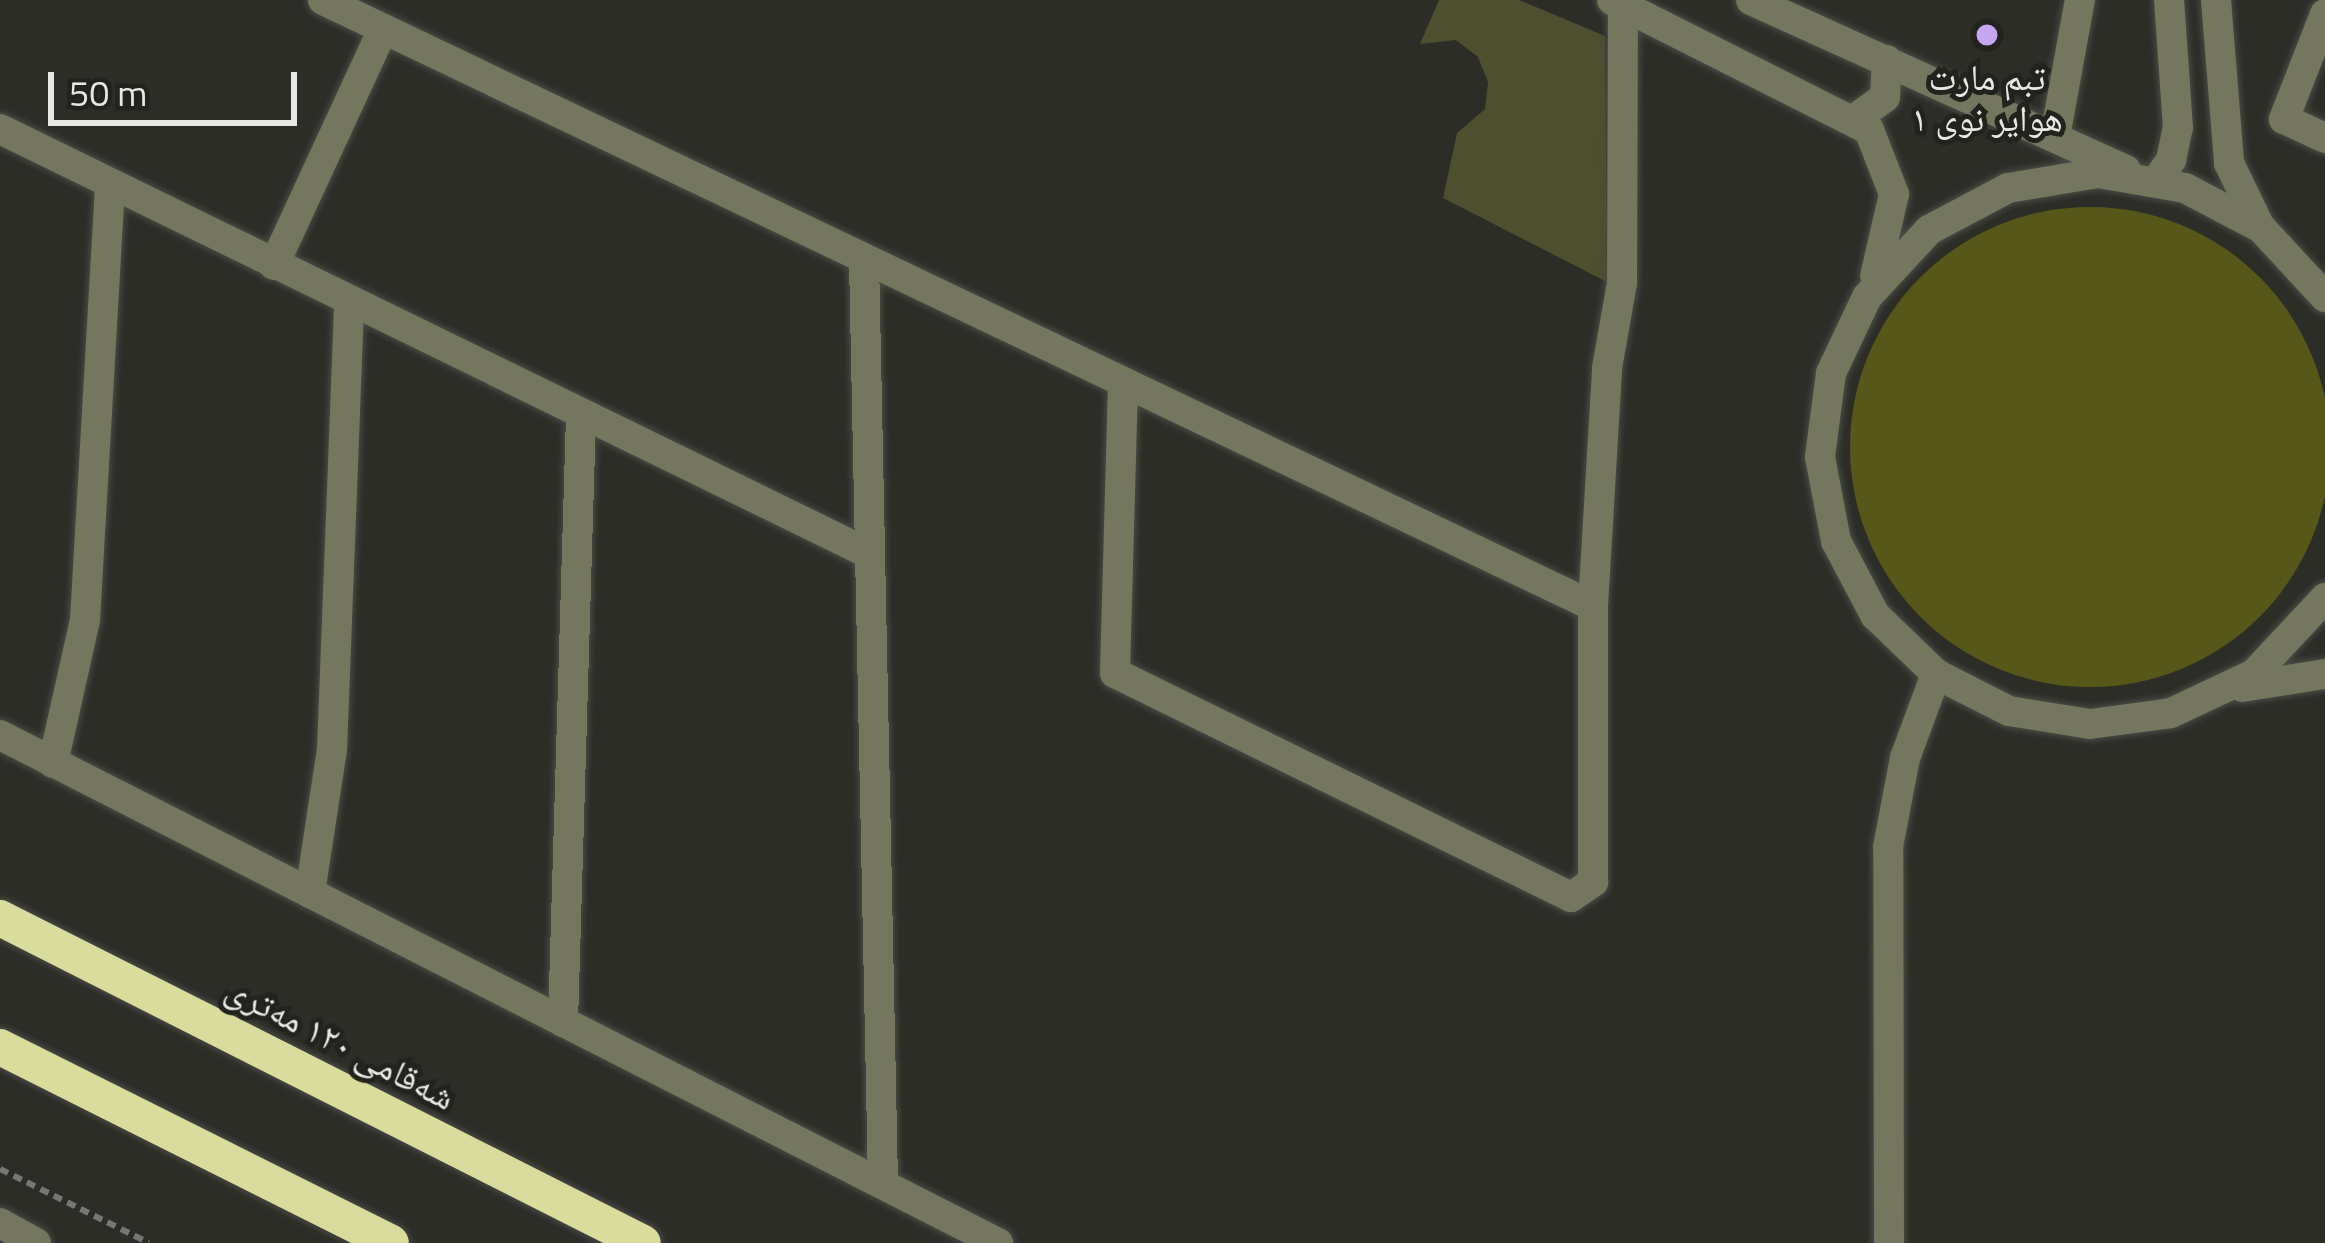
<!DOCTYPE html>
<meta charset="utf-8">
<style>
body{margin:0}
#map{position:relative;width:2325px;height:1243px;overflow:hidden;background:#2c2d27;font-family:"Titillium Web","Noto Naskh Arabic",sans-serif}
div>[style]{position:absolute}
.green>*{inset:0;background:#4e4f2e}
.forest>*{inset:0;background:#565719}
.round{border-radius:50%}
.path>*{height:6px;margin-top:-3px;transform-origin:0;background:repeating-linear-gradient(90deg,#767772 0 9px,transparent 0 15px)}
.roads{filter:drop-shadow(0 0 3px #4a4b45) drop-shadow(0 0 3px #4a4b45)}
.minor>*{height:30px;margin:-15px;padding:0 15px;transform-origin:15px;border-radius:15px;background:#74765d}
.highway>*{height:36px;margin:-18px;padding:0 18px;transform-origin:18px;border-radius:18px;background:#d9dc9d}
.dots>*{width:33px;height:33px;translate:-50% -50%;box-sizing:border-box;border:6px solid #23231e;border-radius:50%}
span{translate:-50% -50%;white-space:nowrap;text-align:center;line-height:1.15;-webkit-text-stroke:10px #23231e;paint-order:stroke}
.poi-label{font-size:36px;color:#e7e7e4}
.street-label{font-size:36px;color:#e7e7e4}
.scale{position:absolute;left:48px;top:72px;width:249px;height:54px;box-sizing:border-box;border:6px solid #e7e7e4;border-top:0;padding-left:15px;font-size:36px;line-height:42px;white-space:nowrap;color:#e7e7e4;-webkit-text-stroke:9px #23231e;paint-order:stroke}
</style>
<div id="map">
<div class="green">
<div style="clip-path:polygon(1439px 0,1519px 0,1605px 36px,1607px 282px,1443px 198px,1457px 133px,1485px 109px,1488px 82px,1478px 57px,1456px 40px,1420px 44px)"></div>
</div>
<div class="forest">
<div class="round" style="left:1850px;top:207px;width:480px;height:480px"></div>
</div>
<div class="path">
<div style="left:0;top:1169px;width:166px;rotate:26.4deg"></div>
</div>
<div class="roads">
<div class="minor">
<div style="left:323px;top:0;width:1407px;rotate:25.51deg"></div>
<div style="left:1612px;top:0;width:288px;rotate:26.8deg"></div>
<div style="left:1869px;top:130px;width:69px;rotate:68.7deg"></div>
<div style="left:1894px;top:194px;width:84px;rotate:103deg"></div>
<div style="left:1751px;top:0;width:412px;rotate:24.4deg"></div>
<div style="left:2216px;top:0;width:164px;rotate:85.4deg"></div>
<div style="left:2229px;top:163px;width:67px;rotate:64.2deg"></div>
<div style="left:2325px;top:14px;width:113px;rotate:111.3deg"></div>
<div style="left:2284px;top:119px;width:45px;rotate:24.9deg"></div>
<div style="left:1855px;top:119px;width:37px;rotate:-36deg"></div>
<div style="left:1885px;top:97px;width:37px;rotate:-87deg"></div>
<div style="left:0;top:129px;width:968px;rotate:26.04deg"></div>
<div style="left:2055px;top:137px;width:139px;rotate:-79.7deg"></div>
<div style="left:2156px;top:181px;width:26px;rotate:-54deg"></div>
<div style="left:2171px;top:160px;width:33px;rotate:-78deg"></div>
<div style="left:2178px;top:128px;width:128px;rotate:-94deg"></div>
<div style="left:864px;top:260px;width:924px;rotate:88.82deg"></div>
<div style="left:274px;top:265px;width:260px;rotate:-65.2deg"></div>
<div style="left:2325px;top:297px;width:94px;rotate:-132.8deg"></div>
<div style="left:2261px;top:228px;width:86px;rotate:-152.2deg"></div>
<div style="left:2185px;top:188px;width:88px;rotate:-170.2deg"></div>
<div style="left:2098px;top:173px;width:91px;rotate:170.5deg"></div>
<div style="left:2008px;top:188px;width:89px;rotate:152deg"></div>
<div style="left:1929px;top:230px;width:91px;rotate:132.8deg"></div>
<div style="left:1867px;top:297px;width:84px;rotate:115.3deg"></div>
<div style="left:1831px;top:373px;width:85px;rotate:97.5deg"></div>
<div style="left:1820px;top:457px;width:86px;rotate:79.2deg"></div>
<div style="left:1836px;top:541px;width:84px;rotate:62.2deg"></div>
<div style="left:1875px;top:615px;width:85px;rotate:44deg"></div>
<div style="left:1936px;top:674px;width:82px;rotate:26.9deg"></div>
<div style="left:2009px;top:711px;width:82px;rotate:9.1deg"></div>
<div style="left:2090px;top:724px;width:82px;rotate:-7.7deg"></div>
<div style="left:2171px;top:713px;width:92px;rotate:-25.2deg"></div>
<div style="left:2254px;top:674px;width:104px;rotate:-46.9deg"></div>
<div style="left:1123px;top:385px;width:288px;rotate:91.6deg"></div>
<div style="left:1115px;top:673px;width:508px;rotate:26.16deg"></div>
<div style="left:1571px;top:897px;width:27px;rotate:-34deg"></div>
<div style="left:1593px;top:882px;width:276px;rotate:-90deg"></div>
<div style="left:1593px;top:606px;width:238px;rotate:-86.6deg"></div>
<div style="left:1607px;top:368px;width:86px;rotate:-80deg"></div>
<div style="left:1622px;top:283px;width:277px;rotate:-89.8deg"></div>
<div style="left:2242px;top:687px;width:84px;rotate:-8.9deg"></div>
<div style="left:0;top:735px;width:1120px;rotate:26.98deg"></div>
<div style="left:53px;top:763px;width:147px;rotate:-77.4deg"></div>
<div style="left:85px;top:620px;width:436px;rotate:-86.7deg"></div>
<div style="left:310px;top:893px;width:145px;rotate:-81.3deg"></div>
<div style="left:332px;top:750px;width:449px;rotate:-87.8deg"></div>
<div style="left:563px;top:1022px;width:608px;rotate:-88.3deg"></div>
<div style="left:0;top:1223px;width:41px;rotate:29.1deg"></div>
<div style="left:1889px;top:1243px;width:396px;rotate:-90.1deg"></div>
<div style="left:1888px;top:847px;width:91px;rotate:-79.2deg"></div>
<div style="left:1905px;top:758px;width:90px;rotate:-69.7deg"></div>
</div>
<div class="highway">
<div style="left:0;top:918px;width:720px;rotate:26.81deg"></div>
<div style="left:0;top:1047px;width:437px;rotate:26.6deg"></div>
</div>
</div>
<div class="dots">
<div style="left:1987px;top:35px;background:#c6a6f0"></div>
</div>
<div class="poi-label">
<span style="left:1987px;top:97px">تبم مارت<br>هواير نوى ١</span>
</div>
<div class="street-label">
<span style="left:341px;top:1042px;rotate:27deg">شەقامی ١٢٠ مەتری</span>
</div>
<div class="scale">50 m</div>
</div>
